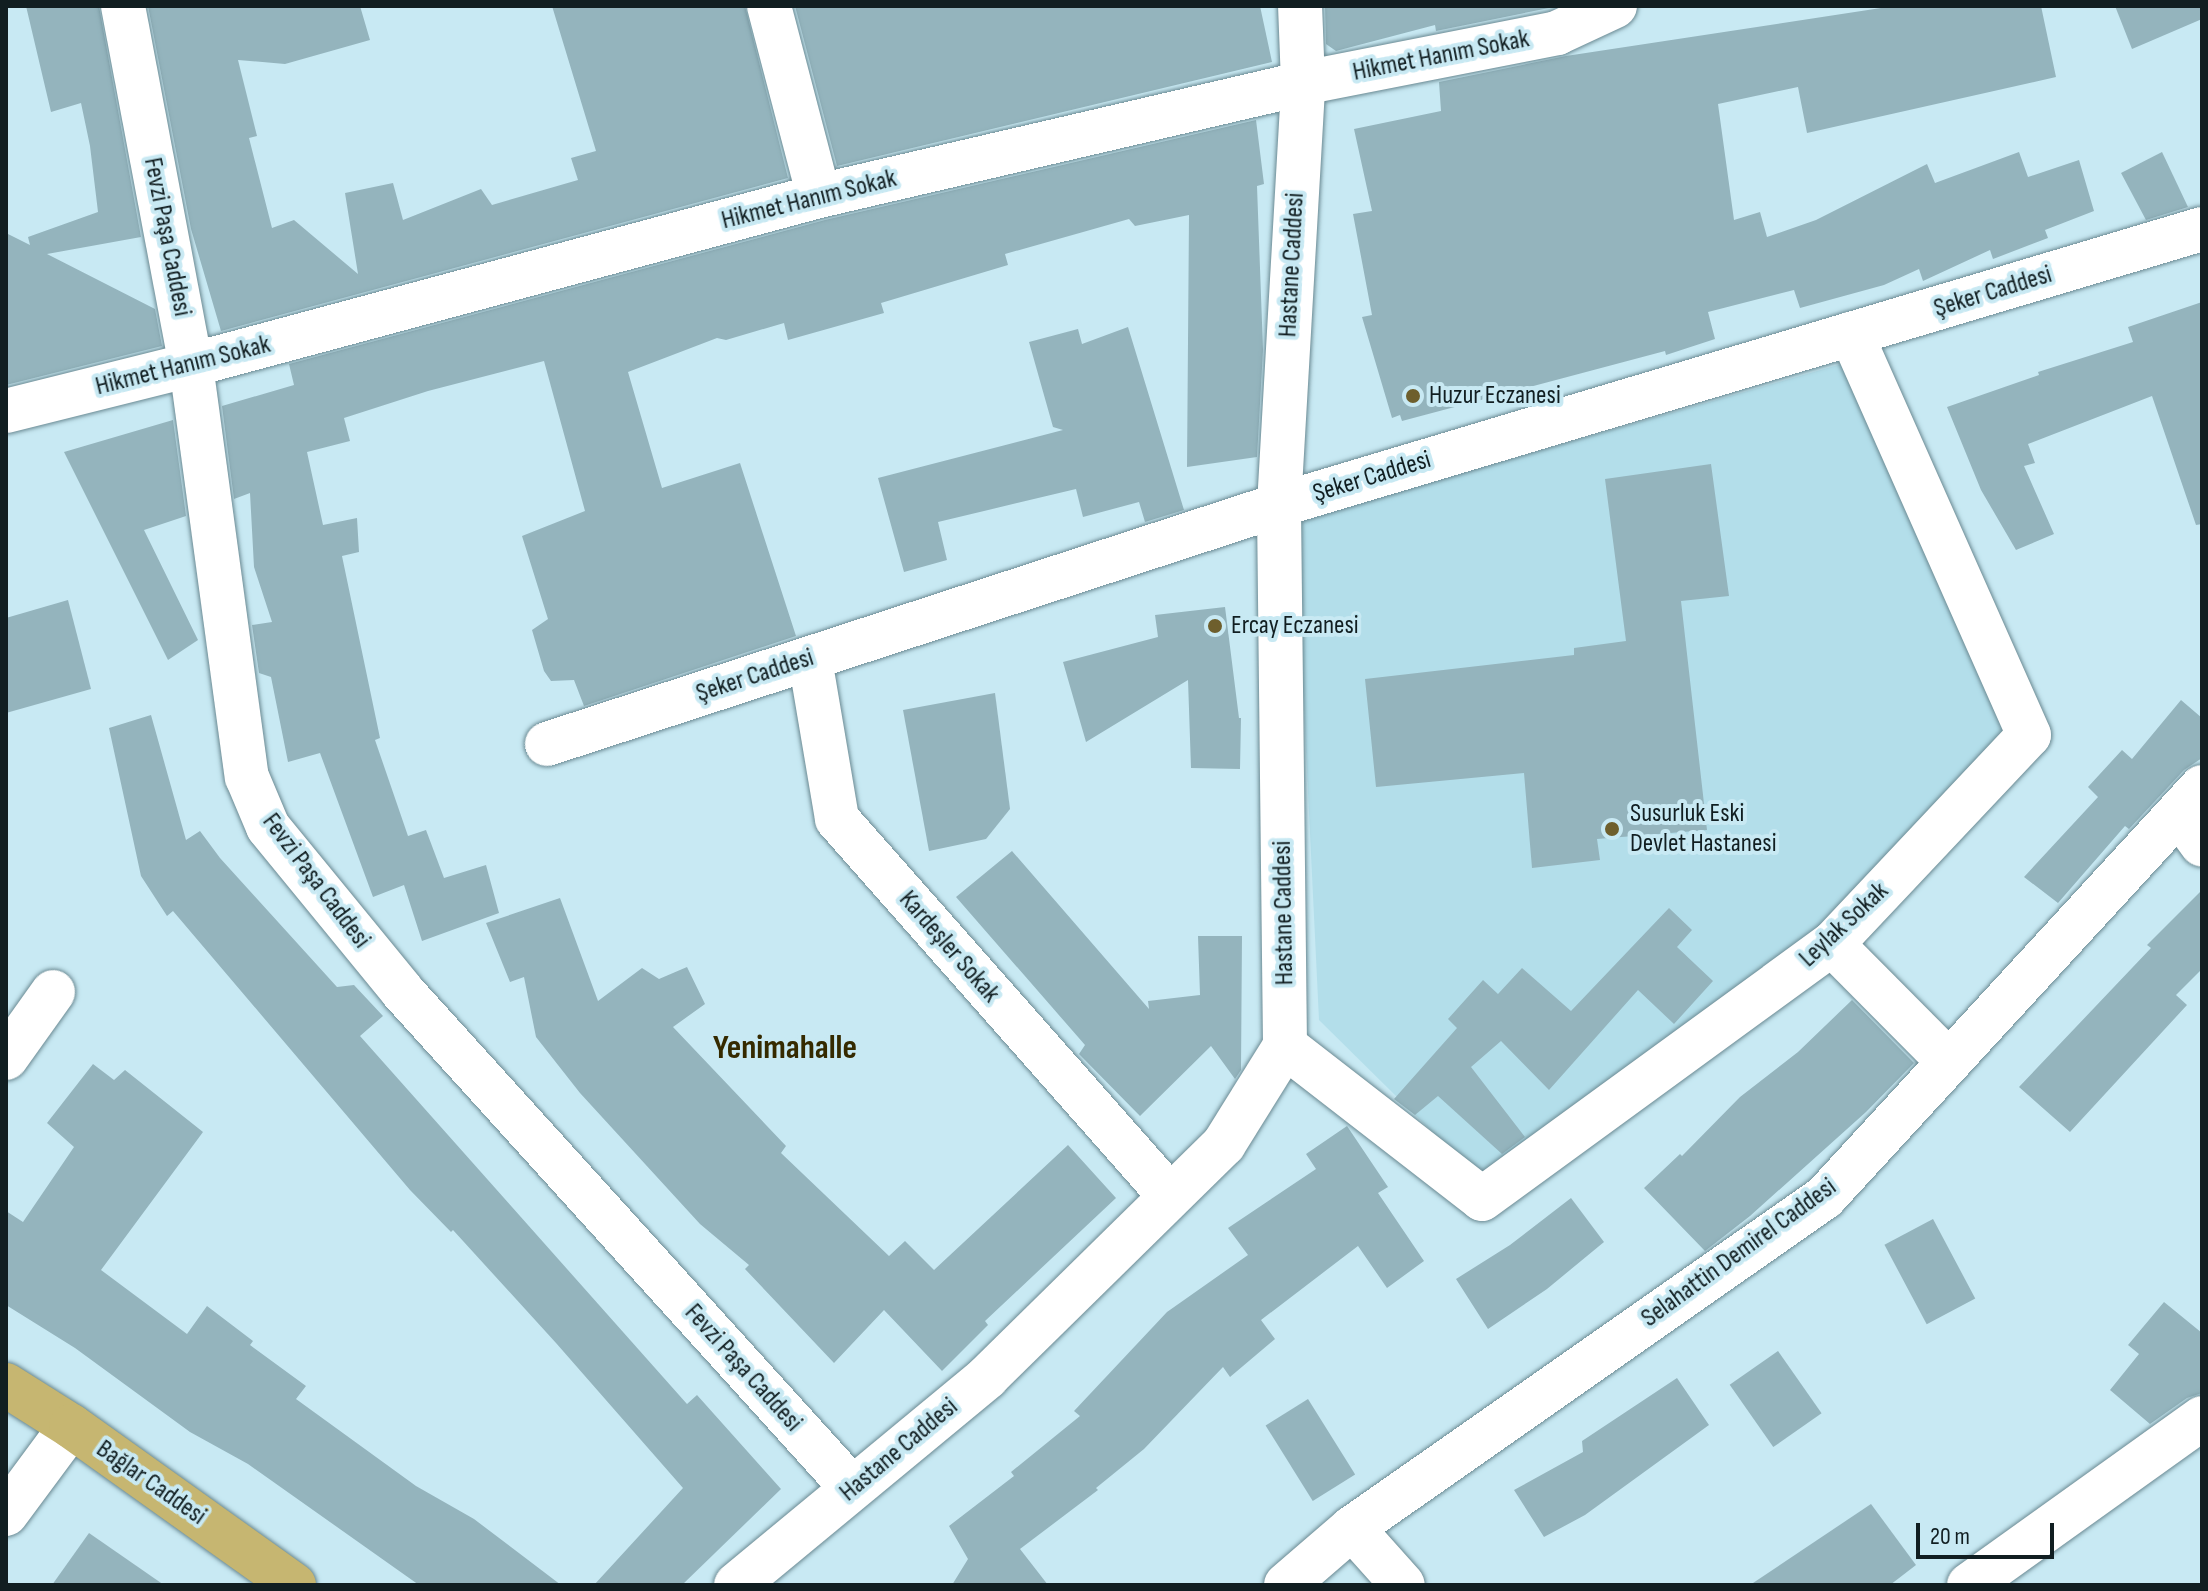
<!DOCTYPE html>
<meta charset="utf-8">
<style>
body{margin:0}
#map{position:relative;width:2208px;height:1591px;overflow:hidden;background:#c8e9f3;font-family:"Sofia Sans Condensed",sans-serif}
div>[style]{position:absolute}
.built>*{inset:0;background:#b3deea}
.building>*{inset:0;background:#94b4bd;transform-origin:0 0}
.roads{filter:drop-shadow(0 0 2px #6a8992) drop-shadow(0 0 2px #6a8992)}
.minor>*{height:44px;margin:-22px;padding:0 22px;transform-origin:22px;border-radius:22px;background:#fff}
.major>*{height:44px;margin:-22px;padding:0 22px;transform-origin:22px;border-radius:22px;background:#c6b671}
.dots>*{width:22px;height:22px;translate:-50% -50%;box-sizing:border-box;border:4px solid #c8e9f3;border-radius:50%}
span{translate:-50% -50%;white-space:nowrap;text-align:center;line-height:1.15;-webkit-text-stroke:8px #c8e9f3;paint-order:stroke}
.street-label{font-size:26px;color:#111e21}
.poi-label{font-size:26px;color:#111e21}
.left{translate:0 -50%;text-align:left}
.district-label{font-size:34px;color:#352a00;font-weight:700}
.frame{position:absolute;inset:0;border:8px solid #111e21;pointer-events:none}
.scale{position:absolute;left:1916px;top:1523px;width:138px;height:36px;box-sizing:border-box;border:4px solid #111e21;border-top:0;padding-left:10px;font-size:24px;line-height:28px;white-space:nowrap;color:#111e21;-webkit-text-stroke:6px #c8e9f3;paint-order:stroke}
</style>
<div id="map">
<div class="built">
<div style="clip-path:polygon(1845px 363px,2009px 732px,1820px 927px,1477px 1176px,1319px 1020px,1295px 521px)"></div>
</div>
<div class="building">
<div style="clip-path:polygon(26px 6px,99px 6px,141px 237px,47px 254px,155px 309px,162px 346px,6px 385px,6px 233px,30px 245px,28px 237px,98px 212px,90px 146px,81px 103px,51px 112px)"></div>
<div style="clip-path:polygon(148px 6px,360px 6px,370px 40px,285px 64px,238px 60px,257px 136px,249px 138px,272px 228px,294px 220px,358px 274px,345px 193px,393px 183px,403px 220px,481px 189px,492px 205px,578px 180px,571px 158px,596px 151px,552px 6px,745px 6px,788px 178px,221px 331px,191px 229px)"></div>
<div style="clip-path:polygon(795px 6px,1260px 6px,1272px 62px,837px 166px)"></div>
<div style="clip-path:polygon(1325px 6px,1554px 6px,1554px 7px,1436px 31px,1435px 25px,1336px 51px,1326px 44px)"></div>
<div style="clip-path:polygon(1894px 6px,2041px 6px,2056px 77px,1807px 133px,1798px 87px,1718px 104px,1734px 220px,1760px 212px,1767px 237px,1816px 220px,1927px 164px,1935px 183px,2019px 152px,2028px 177px,2079px 160px,2094px 211px,2045px 230px,2048px 238px,1993px 259px,1990px 250px,1923px 281px,1919px 269px,1884px 285px,1800px 308px,1794px 290px,1708px 312px,1715px 339px,1666px 355px,1665px 351px,1402px 421px,1400px 415px,1392px 418px,1362px 317px,1372px 315px,1353px 214px,1372px 211px,1354px 129px,1441px 111px,1439px 82px,1566px 56px)"></div>
<div style="clip-path:polygon(2115px 6px,2202px 6px,2202px 19px,2132px 49px)"></div>
<div style="clip-path:polygon(1256px 120px,1264px 184px,1257px 186px,1263px 350px,1257px 457px,1187px 467px,1189px 215px,1135px 226px,1129px 219px,1005px 254px,1008px 265px,881px 303px,884px 313px,788px 340px,784px 323px,726px 340px,717px 338px,628px 372px,662px 488px,740px 463px,796px 636px,584px 706px,574px 680px,551px 681px,544px 671px,532px 630px,548px 619px,522px 536px,585px 511px,544px 361px,428px 391px,344px 418px,350px 441px,307px 452px,323px 525px,357px 518px,359px 552px,342px 556px,380px 738px,375px 740px,408px 836px,426px 830px,444px 878px,486px 865px,499px 913px,422px 941px,404px 885px,373px 897px,320px 753px,288px 762px,271px 677px,259px 673px,252px 625px,272px 622px,254px 567px,250px 493px,234px 499px,222px 406px,294px 385px,289px 364px,825px 220px)"></div>
<div style="clip-path:polygon(2162px 152px,2188px 207px,2146px 220px,2121px 173px)"></div>
<div style="clip-path:polygon(2202px 302px,2202px 524px,2196px 525px,2152px 396px,2028px 444px,2035px 463px,2024px 466px,2054px 534px,2016px 550px,1981px 490px,1947px 407px,2039px 375px,2038px 372px,2133px 342px,2128px 327px)"></div>
<div style="clip-path:polygon(1128px 327px,1184px 510px,1145px 522px,1139px 502px,1083px 517px,1076px 489px,938px 522px,947px 560px,904px 572px,878px 478px,1063px 430px,1053px 427px,1029px 342px,1078px 329px,1082px 344px)"></div>
<div style="clip-path:polygon(173px 420px,186px 516px,144px 530px,198px 640px,168px 660px,64px 452px)"></div>
<div style="clip-path:polygon(1711px 464px,1729px 596px,1681px 601px,1707px 830px,1597px 839px,1600px 860px,1532px 868px,1524px 773px,1376px 787px,1365px 679px,1574px 655px,1574px 648px,1626px 641px,1605px 479px)"></div>
<div style="clip-path:polygon(68px 600px,91px 689px,6px 713px,6px 618px)"></div>
<div style="clip-path:polygon(1225px 607px,1239px 718px,1241px 718px,1240px 769px,1191px 768px,1188px 680px,1086px 742px,1063px 662px,1158px 637px,1155px 615px)"></div>
<div style="clip-path:polygon(995px 693px,1010px 809px,986px 839px,929px 851px,903px 710px)"></div>
<div style="clip-path:polygon(2181px 700px,2202px 718px,2202px 758px,2184px 770px,2129px 829px,2125px 826px,2058px 903px,2024px 877px,2098px 797px,2088px 787px,2122px 750px,2132px 759px)"></div>
<div style="clip-path:polygon(151px 715px,186px 840px,200px 831px,220px 858px,337px 987px,354px 985px,383px 1016px,360px 1036px,687px 1404px,697px 1395px,781px 1489px,682px 1585px,594px 1585px,683px 1488px,556px 1343px,453px 1230px,451px 1232px,410px 1190px,173px 911px,167px 916px,141px 876px,109px 728px)"></div>
<div style="clip-path:polygon(1012px 851px,1149px 1009px,1148px 1001px,1200px 995px,1198px 936px,1242px 936px,1241px 1070px,1235px 1079px,1211px 1046px,1140px 1116px,1079px 1054px,1085px 1045px,956px 897px)"></div>
<div style="clip-path:polygon(2202px 890px,2202px 969px,2176px 995px,2187px 1005px,2070px 1132px,2019px 1087px,2151px 948px,2147px 945px)"></div>
<div style="clip-path:polygon(560px 898px,598px 1001px,642px 968px,659px 979px,687px 967px,705px 1004px,673px 1027px,786px 1146px,781px 1153px,889px 1256px,905px 1241px,934px 1270px,1068px 1145px,1116px 1198px,985px 1321px,988px 1325px,942px 1371px,884px 1310px,834px 1363px,745px 1269px,749px 1265px,700px 1224px,580px 1093px,536px 1037px,524px 977px,510px 982px,486px 923px)"></div>
<div style="clip-path:polygon(1669px 908px,1692px 930px,1677px 947px,1713px 981px,1674px 1024px,1638px 990px,1549px 1090px,1501px 1041px,1471px 1067px,1525px 1137px,1502px 1154px,1438px 1096px,1415px 1115px,1394px 1099px,1457px 1028px,1448px 1019px,1483px 980px,1498px 994px,1522px 968px,1571px 1011px)"></div>
<div style="clip-path:polygon(1852px 1000px,1914px 1063px,1866px 1112px,1750px 1216px,1705px 1251px,1644px 1188px,1680px 1154px,1682px 1156px,1740px 1097px,1798px 1052px)"></div>
<div style="clip-path:polygon(93px 1064px,114px 1080px,125px 1070px,203px 1132px,101px 1270px,187px 1334px,207px 1306px,253px 1341px,250px 1345px,306px 1386px,296px 1399px,416px 1486px,474px 1519px,561px 1585px,419px 1585px,248px 1464px,190px 1432px,75px 1348px,6px 1305px,6px 1211px,23px 1222px,74px 1147px,47px 1123px)"></div>
<div style="clip-path:polygon(1347px 1126px,1388px 1187px,1378px 1193px,1424px 1261px,1387px 1288px,1358px 1246px,1261px 1320px,1275px 1339px,1230px 1377px,1223px 1367px,1144px 1449px,1096px 1488px,1098px 1490px,1020px 1549px,1048px 1585px,952px 1585px,968px 1559px,949px 1526px,1014px 1476px,1011px 1472px,1080px 1416px,1074px 1411px,1167px 1312px,1248px 1255px,1228px 1228px,1316px 1169px,1306px 1154px)"></div>
<div style="clip-path:polygon(1571px 1198px,1604px 1242px,1547px 1289px,1488px 1329px,1456px 1279px,1510px 1245px)"></div>
<div style="left:1933px;top:1219px;width:90px;height:55px;rotate:62deg"></div>
<div style="clip-path:polygon(2164px 1302px,2202px 1333px,2202px 1393px,2187px 1398px,2150px 1424px,2110px 1390px,2139px 1354px,2128px 1345px)"></div>
<div style="left:1778px;top:1351px;width:76px;height:59px;rotate:55deg"></div>
<div style="clip-path:polygon(1677px 1378px,1709px 1425px,1585px 1515px,1544px 1537px,1514px 1490px,1583px 1452px,1582px 1441px)"></div>
<div style="left:1308px;top:1399px;width:89px;height:50px;rotate:58deg"></div>
<div style="clip-path:polygon(1871px 1504px,1916px 1565px,1890px 1585px,1750px 1585px)"></div>
<div style="clip-path:polygon(89px 1533px,164px 1585px,52px 1585px)"></div>
</div>
<div class="roads">
<div class="minor">
<div style="left:123px;top:6px;width:365px;rotate:79.3deg"></div>
<div style="left:191px;top:365px;width:416px;rotate:82.3deg"></div>
<div style="left:247px;top:777px;width:54px;rotate:67.2deg"></div>
<div style="left:268px;top:827px;width:212px;rotate:50.7deg"></div>
<div style="left:402px;top:991px;width:670px;rotate:47.84deg"></div>
<div style="left:769px;top:6px;width:196px;rotate:75.3deg"></div>
<div style="left:6px;top:411px;width:191px;rotate:-14deg"></div>
<div style="left:191px;top:365px;width:650px;rotate:-15.06deg"></div>
<div style="left:819px;top:196px;width:497px;rotate:-13.1deg"></div>
<div style="left:1303px;top:83px;width:259px;rotate:-11.1deg"></div>
<div style="left:1557px;top:33px;width:64px;rotate:-25deg"></div>
<div style="left:810px;top:659px;width:162px;rotate:80.4deg"></div>
<div style="left:837px;top:819px;width:503px;rotate:48.55deg"></div>
<div style="left:547px;top:744px;width:770px;rotate:-18.08deg"></div>
<div style="left:1279px;top:505px;width:963px;rotate:-16.65deg"></div>
<div style="left:2179px;top:813px;width:39px;rotate:54deg"></div>
<div style="left:1832px;top:944px;width:166px;rotate:45.2deg"></div>
<div style="left:1285px;top:1046px;width:249px;rotate:37.8deg"></div>
<div style="left:1482px;top:1199px;width:433px;rotate:-36.1deg"></div>
<div style="left:1832px;top:944px;width:287px;rotate:-46.7deg"></div>
<div style="left:2029px;top:735px;width:439px;rotate:-113.9deg"></div>
<div style="left:6px;top:1058px;width:81px;rotate:-54.5deg"></div>
<div style="left:6px;top:1514px;width:109px;rotate:-53.5deg"></div>
<div style="left:1352px;top:1528px;width:76px;rotate:48.2deg"></div>
<div style="left:736px;top:1585px;width:326px;rotate:-39.6deg"></div>
<div style="left:987px;top:1377px;width:332px;rotate:-44.5deg"></div>
<div style="left:1224px;top:1144px;width:115px;rotate:-58.1deg"></div>
<div style="left:1285px;top:1046px;width:541px;rotate:-90.64deg"></div>
<div style="left:1279px;top:505px;width:423px;rotate:-86.7deg"></div>
<div style="left:1303px;top:83px;width:77px;rotate:-92.2deg"></div>
<div style="left:1286px;top:1585px;width:87px;rotate:-40.8deg"></div>
<div style="left:1352px;top:1528px;width:577px;rotate:-34.98deg"></div>
<div style="left:1825px;top:1197px;width:557px;rotate:-47.4deg"></div>
<div style="left:1969px;top:1585px;width:287px;rotate:-35.6deg"></div>
</div>
<div class="major">
<div style="left:6px;top:1385px;width:77px;rotate:32.2deg"></div>
<div style="left:71px;top:1426px;width:274px;rotate:35.5deg"></div>
</div>
</div>
<div class="dots">
<div style="left:1413px;top:396px;background:#6e5f2d"></div>
<div style="left:1215px;top:626px;background:#6e5f2d"></div>
<div style="left:1612px;top:829px;background:#6e5f2d"></div>
</div>
<div class="street-label">
<span style="left:1441px;top:56px;rotate:-11deg">Hikmet Hanım Sokak</span>
<span style="left:809px;top:200px;rotate:-14deg">Hikmet Hanım Sokak</span>
<span style="left:167px;top:237px;rotate:79deg">Fevzi Paşa Caddesi</span>
<span style="left:1292px;top:265px;rotate:-87deg">Hastane Caddesi</span>
<span style="left:1993px;top:292px;rotate:-17deg">Şeker Caddesi</span>
<span style="left:183px;top:366px;rotate:-14deg">Hikmet Hanım Sokak</span>
<span style="left:1372px;top:477px;rotate:-17deg">Şeker Caddesi</span>
<span style="left:755px;top:676px;rotate:-18deg">Şeker Caddesi</span>
<span style="left:316px;top:881px;rotate:53deg">Fevzi Paşa Caddesi</span>
<span style="left:1284px;top:913px;rotate:-91deg">Hastane Caddesi</span>
<span style="left:1844px;top:925px;rotate:-43deg">Leylak Sokak</span>
<span style="left:949px;top:947px;rotate:49deg">Kardeşler Sokak</span>
<span style="left:1739px;top:1253px;rotate:-36deg">Selahattin Demirel Caddesi</span>
<span style="left:743px;top:1368px;rotate:48deg">Fevzi Paşa Caddesi</span>
<span style="left:899px;top:1450px;rotate:-40deg">Hastane Caddesi</span>
<span style="left:151px;top:1483px;rotate:35deg">Bağlar Caddesi</span>
</div>
<div class="poi-label">
<span class="left" style="left:1429px;top:396px">Huzur Eczanesi</span>
<span class="left" style="left:1231px;top:626px">Ercay Eczanesi</span>
<span class="left" style="left:1630px;top:829px">Susurluk Eski<br>Devlet Hastanesi</span>
</div>
<div class="district-label">
<span style="left:785px;top:1048px">Yenimahalle</span>
</div>
<div class="frame"></div>
<div class="scale">20 m</div>
</div>
